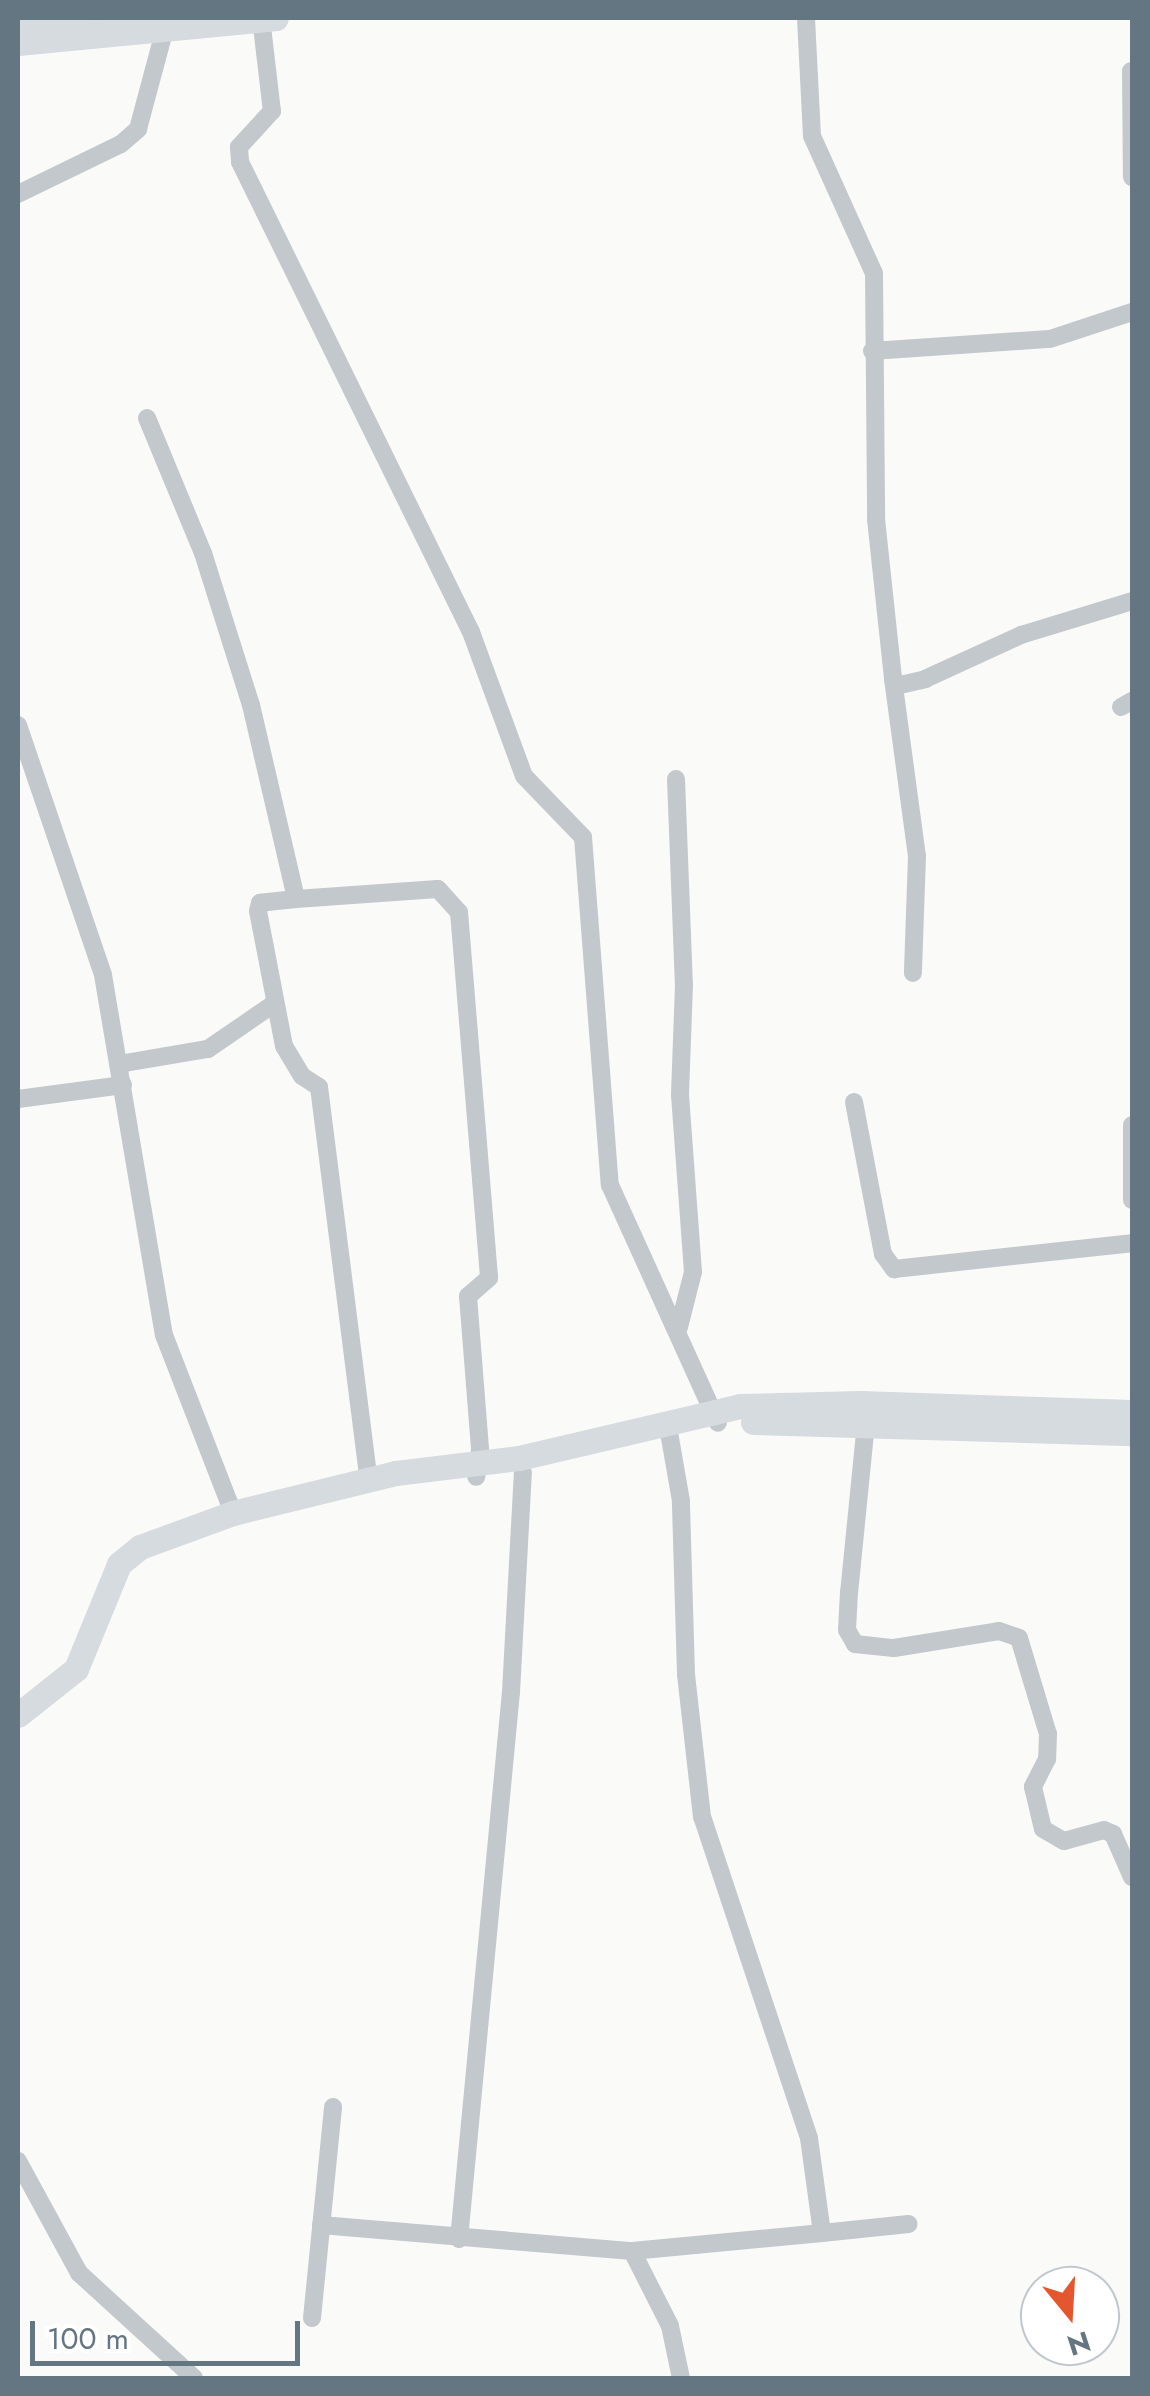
<!DOCTYPE html>
<style>
body{margin:0}
#map{position:relative;width:1150px;height:2396px;overflow:hidden;background:#fafaf8;font-family:Jost,sans-serif}
div>[style]{position:absolute}
.street>*{height:18px;margin:-9px;padding:0 9px;transform-origin:9px;border-radius:9px;background:#c3c8cc}
.secondary>*{height:25px;margin:-12.5px;padding:0 12.5px;transform-origin:12.5px;border-radius:12.5px;background:#d6dbdf}
span{translate:-50% -50%;white-space:nowrap;text-align:center;line-height:1.15;-webkit-text-stroke:10px #fff;paint-order:stroke}
.frame{position:absolute;inset:0;border:20px solid #657683;pointer-events:none}
.north{position:absolute;left:1020px;top:2266px;width:100px;height:100px;box-sizing:border-box;background:#fff;border:2px solid #c1c8cd;border-radius:50%;rotate:162deg;font-size:28px;font-weight:700;line-height:40px;text-align:center;color:#657683}
.north::after{content:'';display:block;margin:auto;width:35px;height:45px;background:#e4572e;clip-path:polygon(50% 0,100% 100%,50% 72%,0 100%)}
.scale{position:absolute;left:30px;top:2321px;width:270px;height:45px;box-sizing:border-box;border:5px solid #657683;border-top:0;padding-left:12px;font-size:30px;line-height:35px;white-space:nowrap;color:#657683;-webkit-text-stroke:8px #fff;paint-order:stroke}
</style>
<div id="map">
<div class="street">
<div style="left:261px;top:18px;width:94px;rotate:83.3deg"></div>
<div style="left:272px;top:111px;width:49px;rotate:132.5deg"></div>
<div style="left:239px;top:147px;width:15px;rotate:86deg"></div>
<div style="left:240px;top:162px;width:524px;rotate:63.83deg"></div>
<div style="left:471px;top:632px;width:153px;rotate:69.8deg"></div>
<div style="left:524px;top:776px;width:85px;rotate:46deg"></div>
<div style="left:583px;top:837px;width:349px;rotate:85.6deg"></div>
<div style="left:610px;top:1185px;width:261px;rotate:65.6deg"></div>
<div style="left:806px;top:18px;width:118px;rotate:87.1deg"></div>
<div style="left:812px;top:136px;width:150px;rotate:65.7deg"></div>
<div style="left:874px;top:273px;width:246px;rotate:89.5deg"></div>
<div style="left:876px;top:519px;width:161px;rotate:83.9deg"></div>
<div style="left:893px;top:679px;width:9px;rotate:41deg"></div>
<div style="left:900px;top:685px;width:26px;rotate:-13deg"></div>
<div style="left:925px;top:679px;width:106px;rotate:-24.6deg"></div>
<div style="left:1021px;top:635px;width:116px;rotate:-17deg"></div>
<div style="left:1131px;top:71px;width:106px;rotate:89.5deg"></div>
<div style="left:18px;top:194px;width:114px;rotate:-25.9deg"></div>
<div style="left:121px;top:144px;width:23px;rotate:-41deg"></div>
<div style="left:138px;top:129px;width:112px;rotate:-75deg"></div>
<div style="left:872px;top:351px;width:178px;rotate:-3.9deg"></div>
<div style="left:1050px;top:339px;width:86px;rotate:-18.2deg"></div>
<div style="left:147px;top:418px;width:146px;rotate:67.5deg"></div>
<div style="left:203px;top:553px;width:159px;rotate:72.5deg"></div>
<div style="left:251px;top:705px;width:199px;rotate:76.9deg"></div>
<div style="left:296px;top:899px;width:142px;rotate:-4deg"></div>
<div style="left:438px;top:889px;width:31px;rotate:48deg"></div>
<div style="left:459px;top:912px;width:367px;rotate:85.3deg"></div>
<div style="left:489px;top:1278px;width:28px;rotate:139deg"></div>
<div style="left:468px;top:1296px;width:154px;rotate:85.5deg"></div>
<div style="left:480px;top:1450px;width:27px;rotate:98deg"></div>
<div style="left:893px;top:679px;width:179px;rotate:82.3deg"></div>
<div style="left:917px;top:856px;width:117px;rotate:92deg"></div>
<div style="left:1121px;top:707px;width:13px;rotate:-29deg"></div>
<div style="left:18px;top:725px;width:264px;rotate:71.2deg"></div>
<div style="left:103px;top:975px;width:365px;rotate:80.4deg"></div>
<div style="left:164px;top:1335px;width:191px;rotate:68.8deg"></div>
<div style="left:676px;top:779px;width:206px;rotate:87.8deg"></div>
<div style="left:684px;top:985px;width:110px;rotate:92.1deg"></div>
<div style="left:680px;top:1095px;width:177px;rotate:85.8deg"></div>
<div style="left:693px;top:1272px;width:57px;rotate:104.3deg"></div>
<div style="left:296px;top:899px;width:36px;rotate:174deg"></div>
<div style="left:260px;top:903px;width:8px;rotate:104deg"></div>
<div style="left:258px;top:911px;width:137px;rotate:79.1deg"></div>
<div style="left:284px;top:1046px;width:35px;rotate:59deg"></div>
<div style="left:302px;top:1076px;width:20px;rotate:33deg"></div>
<div style="left:319px;top:1087px;width:398px;rotate:82.8deg"></div>
<div style="left:119px;top:1064px;width:90px;rotate:-9.6deg"></div>
<div style="left:208px;top:1049px;width:81px;rotate:-34.5deg"></div>
<div style="left:18px;top:1099px;width:106px;rotate:-7.6deg"></div>
<div style="left:854px;top:1102px;width:155px;rotate:79.2deg"></div>
<div style="left:883px;top:1254px;width:19px;rotate:54deg"></div>
<div style="left:894px;top:1269px;width:239px;rotate:-6.2deg"></div>
<div style="left:1132px;top:1125px;width:75px;rotate:90deg"></div>
<div style="left:866px;top:1423px;width:170px;rotate:95.7deg"></div>
<div style="left:849px;top:1592px;width:38px;rotate:93deg"></div>
<div style="left:847px;top:1630px;width:16px;rotate:60deg"></div>
<div style="left:855px;top:1644px;width:39px;rotate:6deg"></div>
<div style="left:894px;top:1648px;width:106px;rotate:-9.2deg"></div>
<div style="left:999px;top:1631px;width:21px;rotate:19deg"></div>
<div style="left:1019px;top:1638px;width:100px;rotate:73.2deg"></div>
<div style="left:1048px;top:1734px;width:25px;rotate:92deg"></div>
<div style="left:1047px;top:1759px;width:31px;rotate:117deg"></div>
<div style="left:1033px;top:1787px;width:43px;rotate:76.6deg"></div>
<div style="left:1043px;top:1829px;width:24px;rotate:30deg"></div>
<div style="left:1064px;top:1841px;width:41px;rotate:-15.4deg"></div>
<div style="left:1104px;top:1830px;width:10px;rotate:24deg"></div>
<div style="left:1113px;top:1834px;width:47px;rotate:66.2deg"></div>
<div style="left:18px;top:2161px;width:128px;rotate:61.4deg"></div>
<div style="left:79px;top:2273px;width:156px;rotate:42.4deg"></div>
<div style="left:321px;top:2225px;width:312px;rotate:4.8deg"></div>
<div style="left:632px;top:2251px;width:84px;rotate:63.1deg"></div>
<div style="left:670px;top:2326px;width:53px;rotate:78.1deg"></div>
<div style="left:822px;top:2233px;width:87px;rotate:-5.9deg"></div>
<div style="left:459px;top:2239px;width:549px;rotate:-84.57deg"></div>
<div style="left:511px;top:1692px;width:220px;rotate:-86.9deg"></div>
<div style="left:632px;top:2251px;width:191px;rotate:-5.4deg"></div>
<div style="left:822px;top:2233px;width:96px;rotate:-97.8deg"></div>
<div style="left:809px;top:2138px;width:338px;rotate:-108.4deg"></div>
<div style="left:702px;top:1817px;width:144px;rotate:-96.4deg"></div>
<div style="left:686px;top:1674px;width:173px;rotate:-91.7deg"></div>
<div style="left:681px;top:1501px;width:81px;rotate:-99.9deg"></div>
<div style="left:312px;top:2318px;width:212px;rotate:-84.3deg"></div>
</div>
<div class="secondary">
<div style="left:18px;top:23px;width:112px;rotate:-2.6deg"></div>
<div style="left:18px;top:43px;width:259px;rotate:-5.5deg"></div>
<div style="left:753px;top:1422px;width:379px;rotate:1.7deg"></div>
<div style="left:18px;top:1715px;width:74px;rotate:-38.4deg"></div>
<div style="left:76px;top:1669px;width:113px;rotate:-67.7deg"></div>
<div style="left:119px;top:1564px;width:27px;rotate:-39deg"></div>
<div style="left:140px;top:1547px;width:99px;rotate:-20.1deg"></div>
<div style="left:233px;top:1513px;width:168px;rotate:-13.8deg"></div>
<div style="left:396px;top:1473px;width:124px;rotate:-7deg"></div>
<div style="left:519px;top:1458px;width:227px;rotate:-13.2deg"></div>
<div style="left:740px;top:1406px;width:120px;rotate:-1.4deg"></div>
<div style="left:860px;top:1403px;width:272px;rotate:1.9deg"></div>
</div>
<div class="frame"></div>
<div class="north">N</div>
<div class="scale">100 m</div>
</div>
